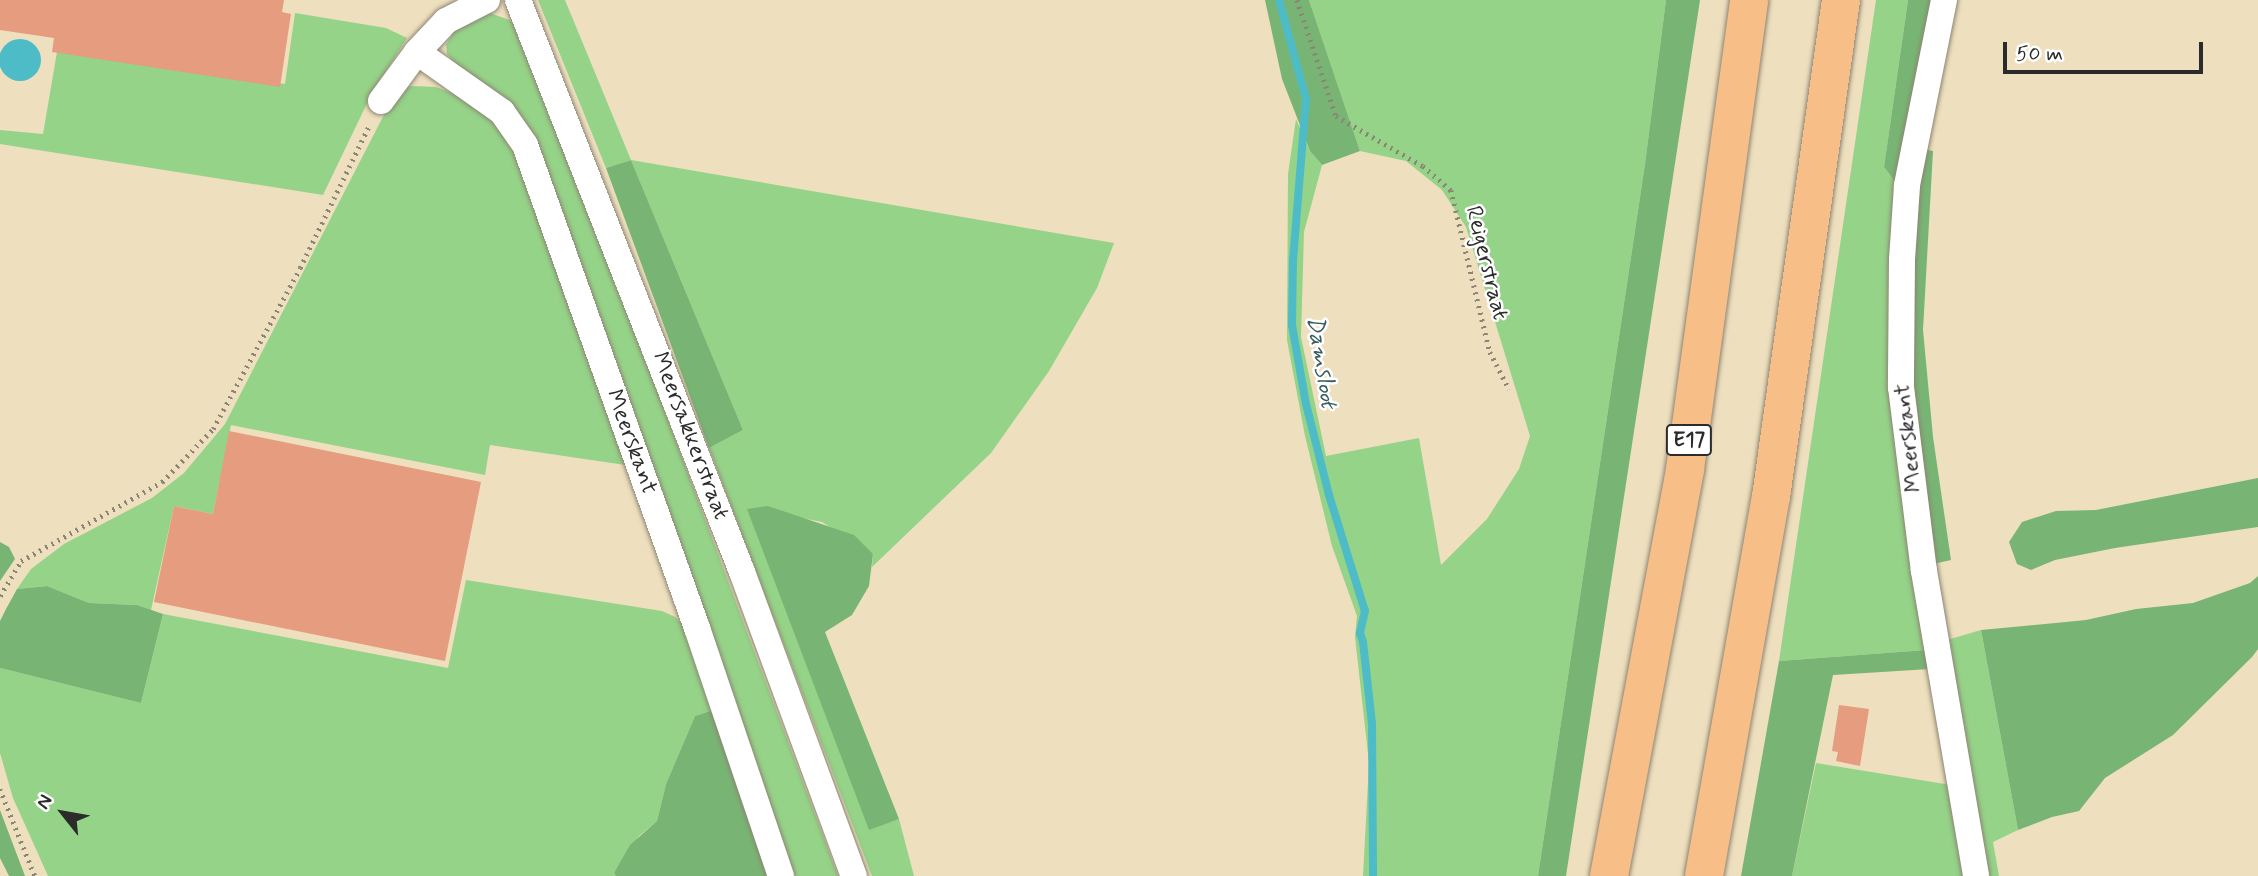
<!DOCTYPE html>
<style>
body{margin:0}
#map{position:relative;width:2258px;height:876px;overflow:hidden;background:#eedfbe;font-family:Mynerve,sans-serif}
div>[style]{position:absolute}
.green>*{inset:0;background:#95d388}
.forest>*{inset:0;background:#78b574}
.water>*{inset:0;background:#4ebcc6}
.round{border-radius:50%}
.stream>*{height:8px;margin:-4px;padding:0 4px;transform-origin:4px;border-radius:4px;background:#4ebcc6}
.building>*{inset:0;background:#e69c7e}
.path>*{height:4.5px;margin-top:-2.25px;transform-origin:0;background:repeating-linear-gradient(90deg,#8c8574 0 2px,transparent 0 7px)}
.roads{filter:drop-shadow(0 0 2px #8c8574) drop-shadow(0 0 2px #8c8574)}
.street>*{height:26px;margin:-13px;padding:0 13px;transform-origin:13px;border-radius:13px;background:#fff}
.highway>*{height:38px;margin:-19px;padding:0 19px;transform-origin:19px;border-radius:19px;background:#f7be87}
span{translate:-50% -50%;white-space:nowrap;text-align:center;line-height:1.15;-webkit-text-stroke:5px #fff;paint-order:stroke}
.shield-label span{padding:2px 5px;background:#fff;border:2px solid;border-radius:5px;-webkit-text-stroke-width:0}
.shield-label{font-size:21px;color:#2b2b2b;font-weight:700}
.street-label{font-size:23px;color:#2b2b2b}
.water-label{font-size:24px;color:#375e61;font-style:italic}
.north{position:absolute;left:28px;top:778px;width:70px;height:70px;-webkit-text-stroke:5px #fff;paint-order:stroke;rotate:301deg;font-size:19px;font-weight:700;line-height:28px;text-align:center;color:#2b2b2b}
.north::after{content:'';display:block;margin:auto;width:24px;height:32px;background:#2b2b2b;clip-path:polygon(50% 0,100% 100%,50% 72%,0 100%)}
.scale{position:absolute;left:2003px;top:42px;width:200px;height:32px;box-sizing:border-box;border:4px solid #2b2b2b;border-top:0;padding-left:9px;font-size:21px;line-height:24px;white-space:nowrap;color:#2b2b2b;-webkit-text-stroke:5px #fff;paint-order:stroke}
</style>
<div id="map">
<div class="green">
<div style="clip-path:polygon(538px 0,565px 0,631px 160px,1114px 243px,1097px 288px,1049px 371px,991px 453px,872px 567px,873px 554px,822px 522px,797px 517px,768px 506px,869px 829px,899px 819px,914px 876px,872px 876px,709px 448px,743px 430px,631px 160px,606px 168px)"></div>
<div style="clip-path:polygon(1309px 0,1666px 0,1645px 164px,1538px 876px,1363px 876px,1369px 763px,1355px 637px,1357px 616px,1332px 546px,1305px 436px,1287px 340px,1288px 174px,1296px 119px,1310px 151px,1322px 165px,1304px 232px,1301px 337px,1326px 456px,1419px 438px,1441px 565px,1487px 519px,1519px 469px,1530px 436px,1466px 227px,1442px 190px,1406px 161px,1360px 151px)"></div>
<div style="clip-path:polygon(1876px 0,1908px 0,1884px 167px,1899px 187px,1926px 650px,1779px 661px)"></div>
<div style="clip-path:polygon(295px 13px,386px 28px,407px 38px,372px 93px,323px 195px,0 144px,0 130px,43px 134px,57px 52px,285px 84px)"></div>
<div style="clip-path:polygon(490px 13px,512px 21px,639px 342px,838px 876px,790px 876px,537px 155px,447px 54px,446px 45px,455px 30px)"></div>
<div style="clip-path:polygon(411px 86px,436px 87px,471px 100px,510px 135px,632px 466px,490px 445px,485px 475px,231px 425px,213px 514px,174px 506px,151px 610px,137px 605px,89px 603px,47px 586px,17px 589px,31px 569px,64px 544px,152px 498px,184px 473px,225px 424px,389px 105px,403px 89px)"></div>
<div style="clip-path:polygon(466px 580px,662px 611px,675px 617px,688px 629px,716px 709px,695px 716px,666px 784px,657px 821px,639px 836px,614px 873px,616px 876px,48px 876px,13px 798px,0 753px,0 668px,141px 703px,163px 614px,448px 668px)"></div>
<div style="clip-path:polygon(1981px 630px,2018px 830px,1993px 842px,1999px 876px,1987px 876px,1947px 640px)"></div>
<div style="clip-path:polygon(1816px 763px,1951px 785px,1967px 876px,1792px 876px)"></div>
</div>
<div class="forest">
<div style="clip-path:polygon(1265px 0,1309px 0,1360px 151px,1322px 165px,1310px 151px,1282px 79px)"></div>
<div style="clip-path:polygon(1666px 0,1700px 0,1566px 876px,1538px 876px,1645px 164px)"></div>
<div style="clip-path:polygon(1908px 0,1935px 0,1899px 187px,1884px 167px)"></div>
<div style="clip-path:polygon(1920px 149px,1933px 151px,1923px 330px,1933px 437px,1951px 560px,1933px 564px,1912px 387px,1909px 264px)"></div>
<div style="clip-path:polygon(631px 160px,743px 430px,709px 448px,606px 168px)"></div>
<div style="clip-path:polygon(2258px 478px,2258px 527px,2115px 548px,2055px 560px,2031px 570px,2017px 564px,2009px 542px,2022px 522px,2056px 511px,2096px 510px)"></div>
<div style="clip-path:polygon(768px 506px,854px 535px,873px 554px,869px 586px,852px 615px,825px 632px,899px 819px,869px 830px,747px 509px)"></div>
<div style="clip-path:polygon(0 542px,9px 547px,15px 559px,0 581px)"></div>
<div style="clip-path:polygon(2258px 576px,2258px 649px,2252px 657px,2173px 735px,2105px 778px,2079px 811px,2052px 817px,2018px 830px,1981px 630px,2086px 620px,2136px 609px,2193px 603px,2250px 583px)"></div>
<div style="clip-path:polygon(47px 586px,89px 603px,137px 605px,163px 614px,141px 703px,0 668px,0 621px,6px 609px,17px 589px)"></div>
<div style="clip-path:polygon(1926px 650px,1930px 669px,1833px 675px,1792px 876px,1741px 876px,1779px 661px)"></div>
<div style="clip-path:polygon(716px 709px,771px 876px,616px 876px,614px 873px,630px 845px,657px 821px,666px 784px,695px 716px)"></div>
<div style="clip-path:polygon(0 810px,25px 876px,9px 876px,0 858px)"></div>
</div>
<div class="water">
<div class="round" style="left:-1px;top:39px;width:42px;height:42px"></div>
</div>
<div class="stream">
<div style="left:1279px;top:0;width:103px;rotate:74.7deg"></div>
<div style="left:1306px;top:99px;width:161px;rotate:94.6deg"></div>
<div style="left:1293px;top:259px;width:66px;rotate:90.9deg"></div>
<div style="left:1292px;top:325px;width:80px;rotate:80deg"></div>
<div style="left:1306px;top:404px;width:94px;rotate:75.8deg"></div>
<div style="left:1329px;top:495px;width:121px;rotate:72.8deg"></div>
<div style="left:1365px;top:611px;width:23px;rotate:103deg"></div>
<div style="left:1360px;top:633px;width:9px;rotate:72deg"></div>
<div style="left:1363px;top:642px;width:82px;rotate:83.7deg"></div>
<div style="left:1372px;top:724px;width:152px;rotate:89.6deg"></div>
</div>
<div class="building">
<div style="clip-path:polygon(0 0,284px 0,282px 12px,291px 14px,280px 87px,52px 52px,54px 38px,0 30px)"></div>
<div style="clip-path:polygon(229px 431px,481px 482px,445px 661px,154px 602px,174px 506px,213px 514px)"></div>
<div style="clip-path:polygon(1839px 705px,1869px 709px,1860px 766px,1836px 761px,1838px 752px,1832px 751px)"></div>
</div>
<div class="path">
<div style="left:1297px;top:0;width:122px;rotate:71.4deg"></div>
<div style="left:1336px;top:116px;width:100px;rotate:29.9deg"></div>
<div style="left:1423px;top:166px;width:37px;rotate:41deg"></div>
<div style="left:1451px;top:190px;width:167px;rotate:76.5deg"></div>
<div style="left:1490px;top:352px;width:42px;rotate:62.8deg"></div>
<div style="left:0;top:596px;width:41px;rotate:-59deg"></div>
<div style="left:21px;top:561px;width:162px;rotate:-29.3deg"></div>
<div style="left:162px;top:482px;width:74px;rotate:-46.1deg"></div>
<div style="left:213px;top:429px;width:183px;rotate:-61.6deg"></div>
<div style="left:300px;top:268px;width:160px;rotate:-64.1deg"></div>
<div style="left:0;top:789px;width:94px;rotate:68.1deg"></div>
</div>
<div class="roads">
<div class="street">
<div style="left:518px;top:0;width:614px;rotate:68.61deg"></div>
<div style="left:742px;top:572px;width:324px;rotate:69.8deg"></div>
<div style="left:1944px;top:0;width:190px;rotate:101.3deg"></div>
<div style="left:1907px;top:186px;width:74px;rotate:93.9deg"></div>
<div style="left:1902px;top:260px;width:127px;rotate:90.5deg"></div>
<div style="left:1901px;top:387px;width:185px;rotate:82.9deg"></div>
<div style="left:1924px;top:571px;width:309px;rotate:80.3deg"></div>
<div style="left:417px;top:52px;width:104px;rotate:35.2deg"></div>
<div style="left:502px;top:112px;width:40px;rotate:55.1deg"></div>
<div style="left:525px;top:145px;width:513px;rotate:70.4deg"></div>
<div style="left:697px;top:628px;width:262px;rotate:71.3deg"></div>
<div style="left:381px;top:101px;width:61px;rotate:-53.7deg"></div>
<div style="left:417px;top:52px;width:42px;rotate:-46.9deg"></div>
<div style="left:446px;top:21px;width:46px;rotate:-27.1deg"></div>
</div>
<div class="highway">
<div style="left:1609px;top:876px;width:414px;rotate:-79.4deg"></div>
<div style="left:1685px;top:469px;width:473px;rotate:-82.2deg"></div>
<div style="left:1704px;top:876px;width:385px;rotate:-80deg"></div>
<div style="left:1771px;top:497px;width:502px;rotate:-81.98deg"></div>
</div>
</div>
<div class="shield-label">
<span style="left:1689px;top:440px">E17</span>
</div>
<div class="street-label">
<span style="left:1486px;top:263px;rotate:76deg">Reigerstraat</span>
<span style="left:690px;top:436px;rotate:69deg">Meersakkerstraat</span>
<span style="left:1909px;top:438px;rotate:-96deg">Meerskant</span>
<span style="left:631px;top:442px;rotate:70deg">Meerskant</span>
</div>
<div class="water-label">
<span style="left:1321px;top:362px;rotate:81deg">Damsloot</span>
</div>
<div class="north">N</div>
<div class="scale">50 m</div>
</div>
